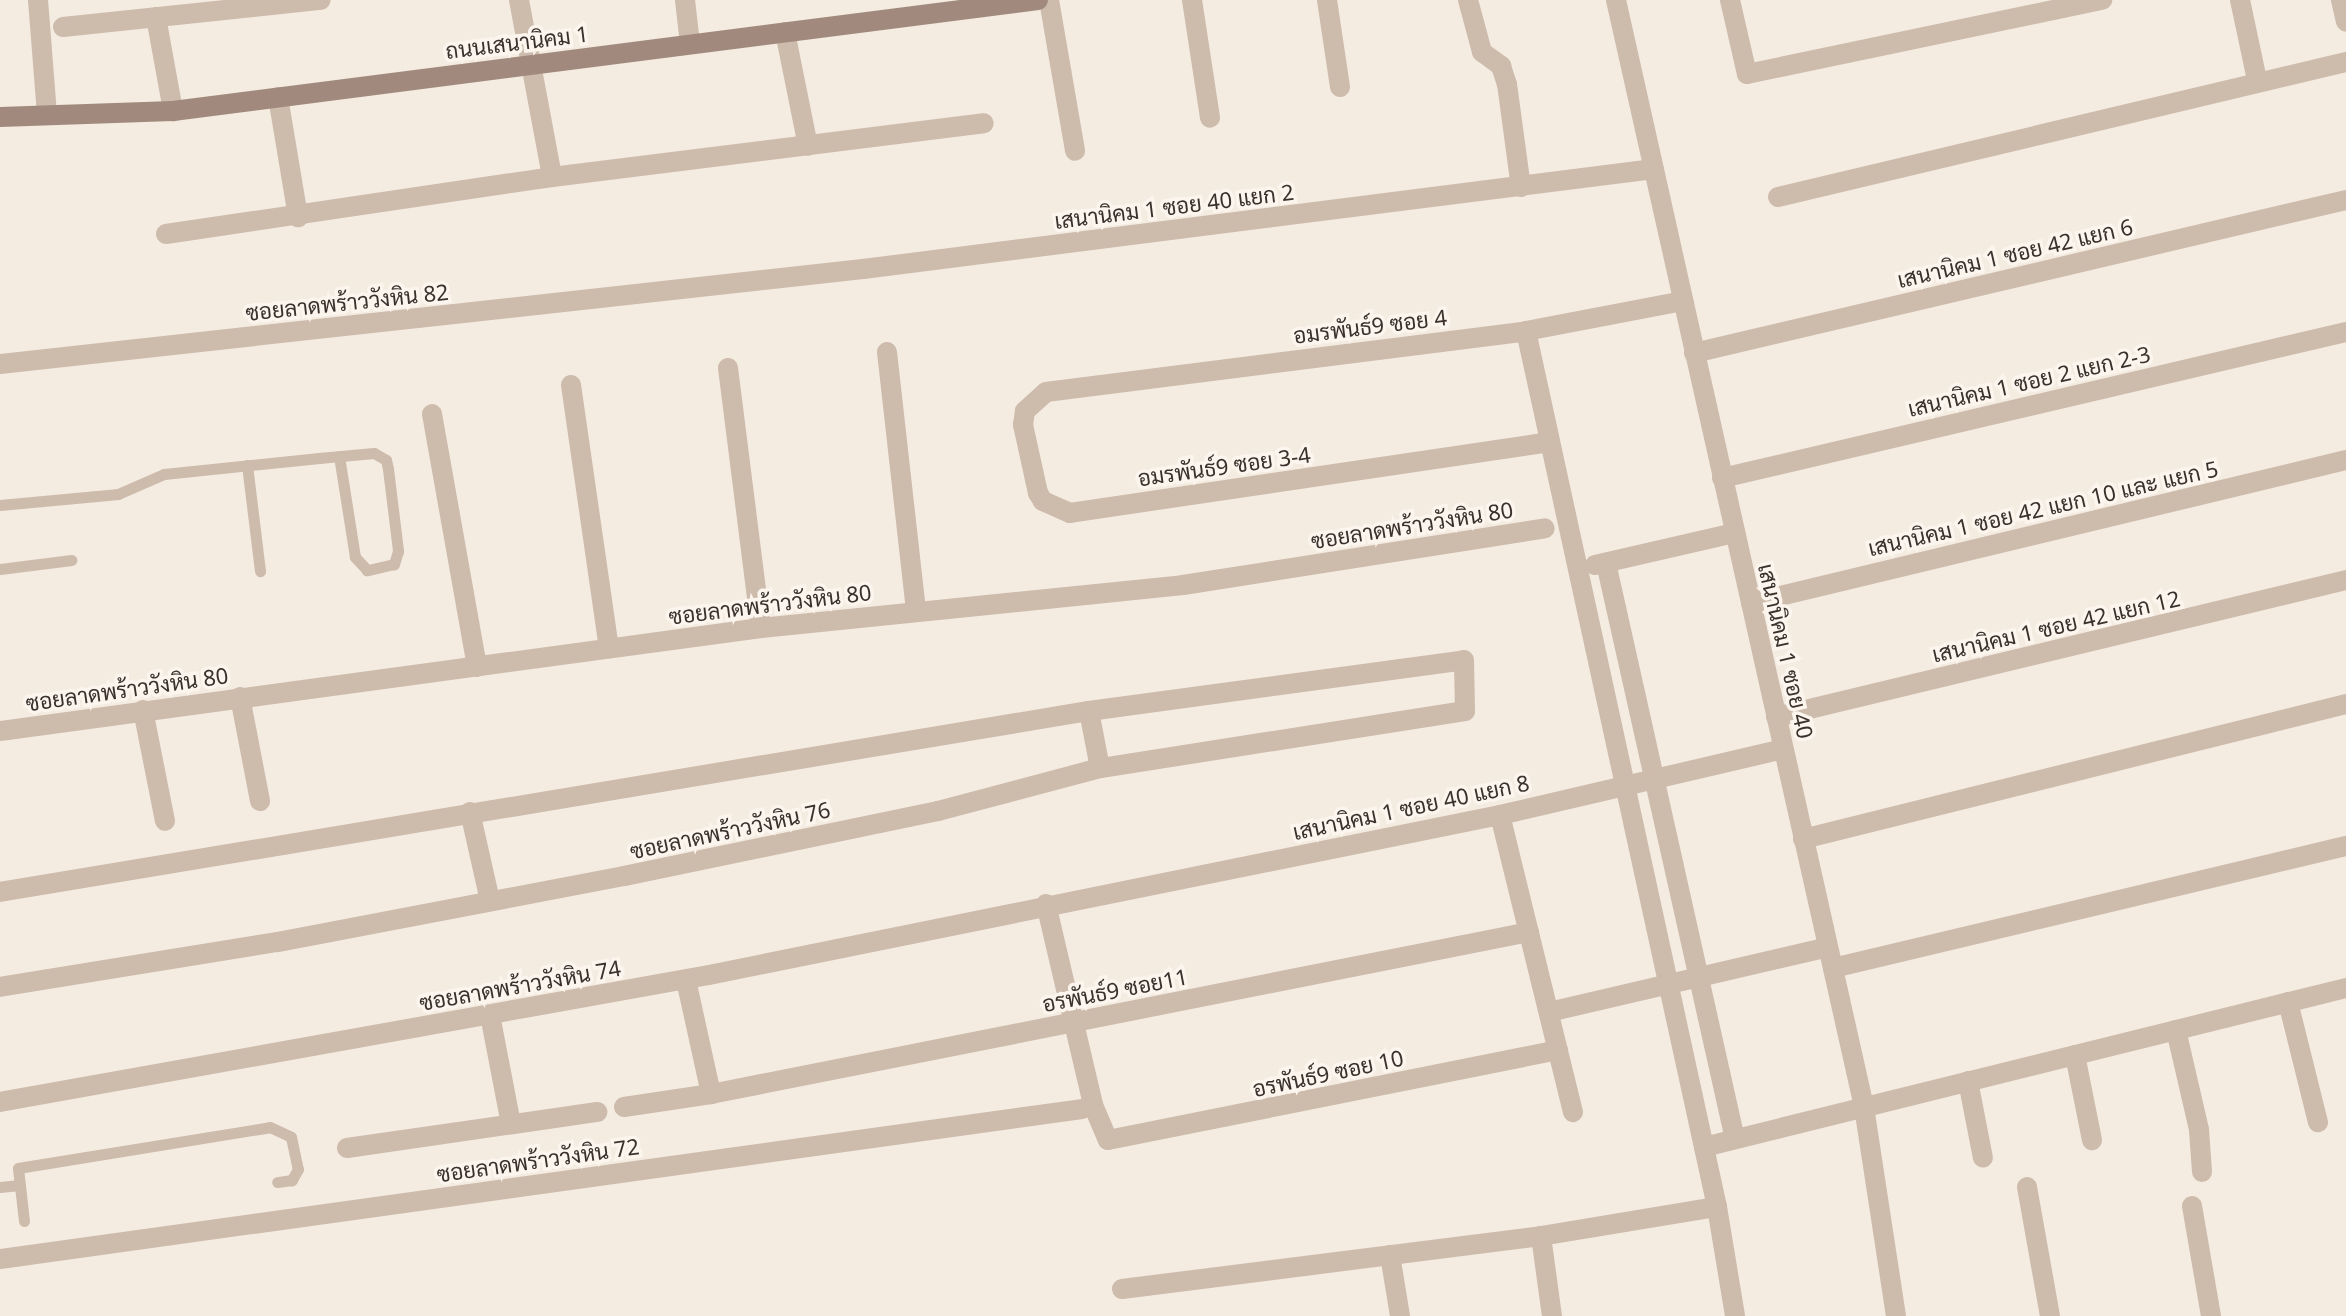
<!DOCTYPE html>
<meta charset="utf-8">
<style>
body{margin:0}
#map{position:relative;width:2346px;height:1316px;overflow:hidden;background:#f4ebe1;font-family:"Noto Sans",Sarabun,sans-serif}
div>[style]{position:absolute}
.lane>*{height:11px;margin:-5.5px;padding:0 5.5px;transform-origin:5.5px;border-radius:5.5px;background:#cdbbac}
.street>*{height:20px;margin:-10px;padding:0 10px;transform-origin:10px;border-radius:10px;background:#cdbbac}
.secondary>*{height:20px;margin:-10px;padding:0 10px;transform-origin:10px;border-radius:10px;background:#a18a7d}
span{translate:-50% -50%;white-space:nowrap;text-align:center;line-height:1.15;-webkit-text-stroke:7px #fbf5ee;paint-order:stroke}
.street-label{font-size:22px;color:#3b302b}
</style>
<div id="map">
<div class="lane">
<div style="left:247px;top:465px;width:107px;rotate:83deg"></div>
<div style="left:0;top:505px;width:119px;rotate:-5.3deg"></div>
<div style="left:118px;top:494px;width:50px;rotate:-23.5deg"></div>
<div style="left:164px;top:474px;width:156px;rotate:-5.9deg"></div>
<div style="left:319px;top:458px;width:55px;rotate:-5.2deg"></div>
<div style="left:374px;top:453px;width:14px;rotate:30deg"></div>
<div style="left:386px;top:460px;width:9px;rotate:77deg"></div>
<div style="left:388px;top:469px;width:83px;rotate:83deg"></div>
<div style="left:398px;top:551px;width:14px;rotate:107deg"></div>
<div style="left:394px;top:564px;width:28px;rotate:167deg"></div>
<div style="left:367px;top:570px;width:18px;rotate:-133deg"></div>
<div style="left:355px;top:557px;width:102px;rotate:-99deg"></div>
<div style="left:0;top:569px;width:72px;rotate:-7.2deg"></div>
<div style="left:0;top:1187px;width:20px;rotate:-6deg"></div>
<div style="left:24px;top:1221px;width:53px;rotate:-96.5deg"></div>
<div style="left:18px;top:1168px;width:255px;rotate:-9.2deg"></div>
<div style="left:270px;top:1127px;width:23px;rotate:25deg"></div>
<div style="left:291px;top:1137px;width:33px;rotate:78deg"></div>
<div style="left:298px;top:1169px;width:13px;rotate:119deg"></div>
<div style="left:292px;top:1180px;width:15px;rotate:172deg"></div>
</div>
<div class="street">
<div style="left:38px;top:0;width:115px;rotate:85.5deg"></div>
<div style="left:519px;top:0;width:180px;rotate:79.4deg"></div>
<div style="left:685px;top:0;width:44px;rotate:83.5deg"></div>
<div style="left:1049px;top:0;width:153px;rotate:80.2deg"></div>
<div style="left:1192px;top:0;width:119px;rotate:81.3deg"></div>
<div style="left:1327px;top:0;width:88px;rotate:81.5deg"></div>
<div style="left:1468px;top:0;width:54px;rotate:74.9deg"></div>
<div style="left:1482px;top:52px;width:24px;rotate:36deg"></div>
<div style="left:1501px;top:66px;width:19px;rotate:72deg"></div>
<div style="left:1507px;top:84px;width:104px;rotate:82.3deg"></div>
<div style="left:1616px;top:0;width:1134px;rotate:77.37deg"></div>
<div style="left:1864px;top:1107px;width:211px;rotate:81.3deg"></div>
<div style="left:1730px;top:0;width:76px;rotate:77.1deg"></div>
<div style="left:1747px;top:74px;width:363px;rotate:-11.8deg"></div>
<div style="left:2240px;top:0;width:82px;rotate:78deg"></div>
<div style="left:2341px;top:0;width:22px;rotate:77deg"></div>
<div style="left:156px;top:17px;width:96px;rotate:79.7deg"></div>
<div style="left:63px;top:27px;width:259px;rotate:-6deg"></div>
<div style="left:785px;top:32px;width:116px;rotate:78.6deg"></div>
<div style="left:278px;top:97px;width:122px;rotate:80.5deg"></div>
<div style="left:1778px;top:197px;width:584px;rotate:-13.37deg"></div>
<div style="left:166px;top:234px;width:390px;rotate:-8.4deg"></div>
<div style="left:552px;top:177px;width:435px;rotate:-7.1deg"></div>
<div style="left:1526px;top:331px;width:897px;rotate:77.7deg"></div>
<div style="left:1717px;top:1207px;width:110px;rotate:80.6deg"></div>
<div style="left:887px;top:352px;width:260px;rotate:83.6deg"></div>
<div style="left:1694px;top:353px;width:670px;rotate:-13.21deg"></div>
<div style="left:0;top:364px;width:868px;rotate:-6.28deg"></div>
<div style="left:863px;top:269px;width:797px;rotate:-7.21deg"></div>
<div style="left:728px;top:368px;width:262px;rotate:82.8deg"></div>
<div style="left:571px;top:385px;width:266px;rotate:81.8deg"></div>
<div style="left:432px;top:414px;width:257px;rotate:79.9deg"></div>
<div style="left:1550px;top:442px;width:485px;rotate:171.6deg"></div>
<div style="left:1070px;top:513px;width:30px;rotate:-156deg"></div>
<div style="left:1043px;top:501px;width:9px;rotate:-122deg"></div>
<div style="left:1038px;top:493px;width:70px;rotate:-102.4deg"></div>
<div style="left:1023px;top:425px;width:14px;rotate:-82deg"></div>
<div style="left:1025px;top:411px;width:28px;rotate:-42deg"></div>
<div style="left:1046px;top:392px;width:484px;rotate:-7.2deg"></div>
<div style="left:1526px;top:331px;width:160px;rotate:-10.8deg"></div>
<div style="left:1722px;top:478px;width:641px;rotate:-13.17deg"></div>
<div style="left:1606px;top:563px;width:590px;rotate:77.38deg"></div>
<div style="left:1595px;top:565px;width:144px;rotate:-12.9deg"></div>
<div style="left:1751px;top:603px;width:612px;rotate:-13.51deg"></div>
<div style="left:240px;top:697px;width:106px;rotate:79.1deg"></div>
<div style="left:143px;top:710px;width:113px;rotate:78.8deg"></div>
<div style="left:1089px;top:711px;width:58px;rotate:79.1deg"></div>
<div style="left:1776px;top:717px;width:586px;rotate:-13.51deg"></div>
<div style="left:0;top:731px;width:768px;rotate:-7.71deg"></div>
<div style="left:761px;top:628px;width:424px;rotate:-5.8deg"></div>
<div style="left:1183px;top:585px;width:366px;rotate:-8.9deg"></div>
<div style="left:470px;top:812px;width:91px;rotate:77.3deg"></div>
<div style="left:1500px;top:815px;width:306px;rotate:76.2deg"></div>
<div style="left:1803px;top:839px;width:560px;rotate:-13.96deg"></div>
<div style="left:0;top:892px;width:1104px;rotate:-9.44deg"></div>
<div style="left:1089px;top:711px;width:378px;rotate:-7.7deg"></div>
<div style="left:1464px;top:660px;width:51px;rotate:88.9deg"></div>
<div style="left:1465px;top:711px;width:369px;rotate:171.1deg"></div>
<div style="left:1100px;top:768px;width:168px;rotate:165.1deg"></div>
<div style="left:938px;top:811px;width:321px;rotate:168.3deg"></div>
<div style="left:624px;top:876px;width:353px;rotate:169.2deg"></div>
<div style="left:277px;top:942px;width:281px;rotate:170.8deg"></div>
<div style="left:1046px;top:904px;width:206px;rotate:76.8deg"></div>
<div style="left:1093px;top:1105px;width:38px;rotate:67deg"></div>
<div style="left:1108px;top:1140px;width:459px;rotate:-11.3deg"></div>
<div style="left:1833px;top:968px;width:527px;rotate:-13.38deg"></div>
<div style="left:686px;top:980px;width:117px;rotate:77.6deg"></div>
<div style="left:2288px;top:1002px;width:124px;rotate:76deg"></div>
<div style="left:1549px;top:1012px;width:286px;rotate:-13.1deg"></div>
<div style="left:490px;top:1015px;width:111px;rotate:79.1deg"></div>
<div style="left:2176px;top:1030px;width:103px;rotate:77deg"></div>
<div style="left:2199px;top:1130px;width:42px;rotate:85.9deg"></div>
<div style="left:2075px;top:1055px;width:87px;rotate:78.7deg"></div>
<div style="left:1968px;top:1081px;width:78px;rotate:79deg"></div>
<div style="left:0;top:1102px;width:720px;rotate:-10.16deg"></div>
<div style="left:709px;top:975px;width:807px;rotate:-11.44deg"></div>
<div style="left:1500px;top:815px;width:291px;rotate:-13.1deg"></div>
<div style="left:624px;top:1107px;width:88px;rotate:-8.5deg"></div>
<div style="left:711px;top:1094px;width:834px;rotate:-11.2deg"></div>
<div style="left:1704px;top:1147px;width:661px;rotate:-13.91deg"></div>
<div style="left:347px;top:1148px;width:253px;rotate:-8.2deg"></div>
<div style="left:2027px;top:1187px;width:131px;rotate:79.9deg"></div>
<div style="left:2192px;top:1206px;width:112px;rotate:80.2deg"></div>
<div style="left:1541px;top:1236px;width:81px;rotate:82.2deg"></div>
<div style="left:1390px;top:1255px;width:62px;rotate:80.7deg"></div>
<div style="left:0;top:1259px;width:1092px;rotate:-7.89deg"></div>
<div style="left:1122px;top:1289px;width:422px;rotate:-7.2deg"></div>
<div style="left:1541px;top:1236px;width:178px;rotate:-9.4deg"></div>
</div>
<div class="secondary">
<div style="left:0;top:117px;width:173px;rotate:-2deg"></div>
<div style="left:173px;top:111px;width:872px;rotate:-7.31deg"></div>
</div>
<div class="street-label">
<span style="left:517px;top:42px;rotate:-7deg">ถนนเสนานิคม 1</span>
<span style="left:1174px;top:206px;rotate:-7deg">เสนานิคม 1 ซอย 40 แยก 2</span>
<span style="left:2015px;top:253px;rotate:-13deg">เสนานิคม 1 ซอย 42 แยก 6</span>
<span style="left:347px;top:302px;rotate:-6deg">ซอยลาดพร้าววังหิน 82</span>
<span style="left:1370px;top:326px;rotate:-7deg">อมรพันธ์9 ซอย 4</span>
<span style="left:2029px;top:381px;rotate:-13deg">เสนานิคม 1 ซอย 2 แยก 2-3</span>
<span style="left:1224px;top:466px;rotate:-8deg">อมรพันธ์9 ซอย 3-4</span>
<span style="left:2043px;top:508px;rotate:-13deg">เสนานิคม 1 ซอย 42 แยก 10 และ แยก 5</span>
<span style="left:1412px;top:525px;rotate:-9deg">ซอยลาดพร้าววังหิน 80</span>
<span style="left:770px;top:604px;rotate:-7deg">ซอยลาดพร้าววังหิน 80</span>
<span style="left:2056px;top:626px;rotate:-13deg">เสนานิคม 1 ซอย 42 แยก 12</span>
<span style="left:1786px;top:651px;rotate:77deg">เสนานิคม 1 ซอย 40</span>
<span style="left:127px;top:689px;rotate:-8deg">ซอยลาดพร้าววังหิน 80</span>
<span style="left:1411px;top:807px;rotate:-12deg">เสนานิคม 1 ซอย 40 แยก 8</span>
<span style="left:730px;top:830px;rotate:-12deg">ซอยลาดพร้าววังหิน 76</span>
<span style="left:520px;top:985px;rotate:-10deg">ซอยลาดพร้าววังหิน 74</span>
<span style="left:1115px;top:990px;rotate:-11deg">อรพันธ์9 ซอย11</span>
<span style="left:1328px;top:1073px;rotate:-12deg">อรพันธ์9 ซอย 10</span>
<span style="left:538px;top:1160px;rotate:-8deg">ซอยลาดพร้าววังหิน 72</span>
</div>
</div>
